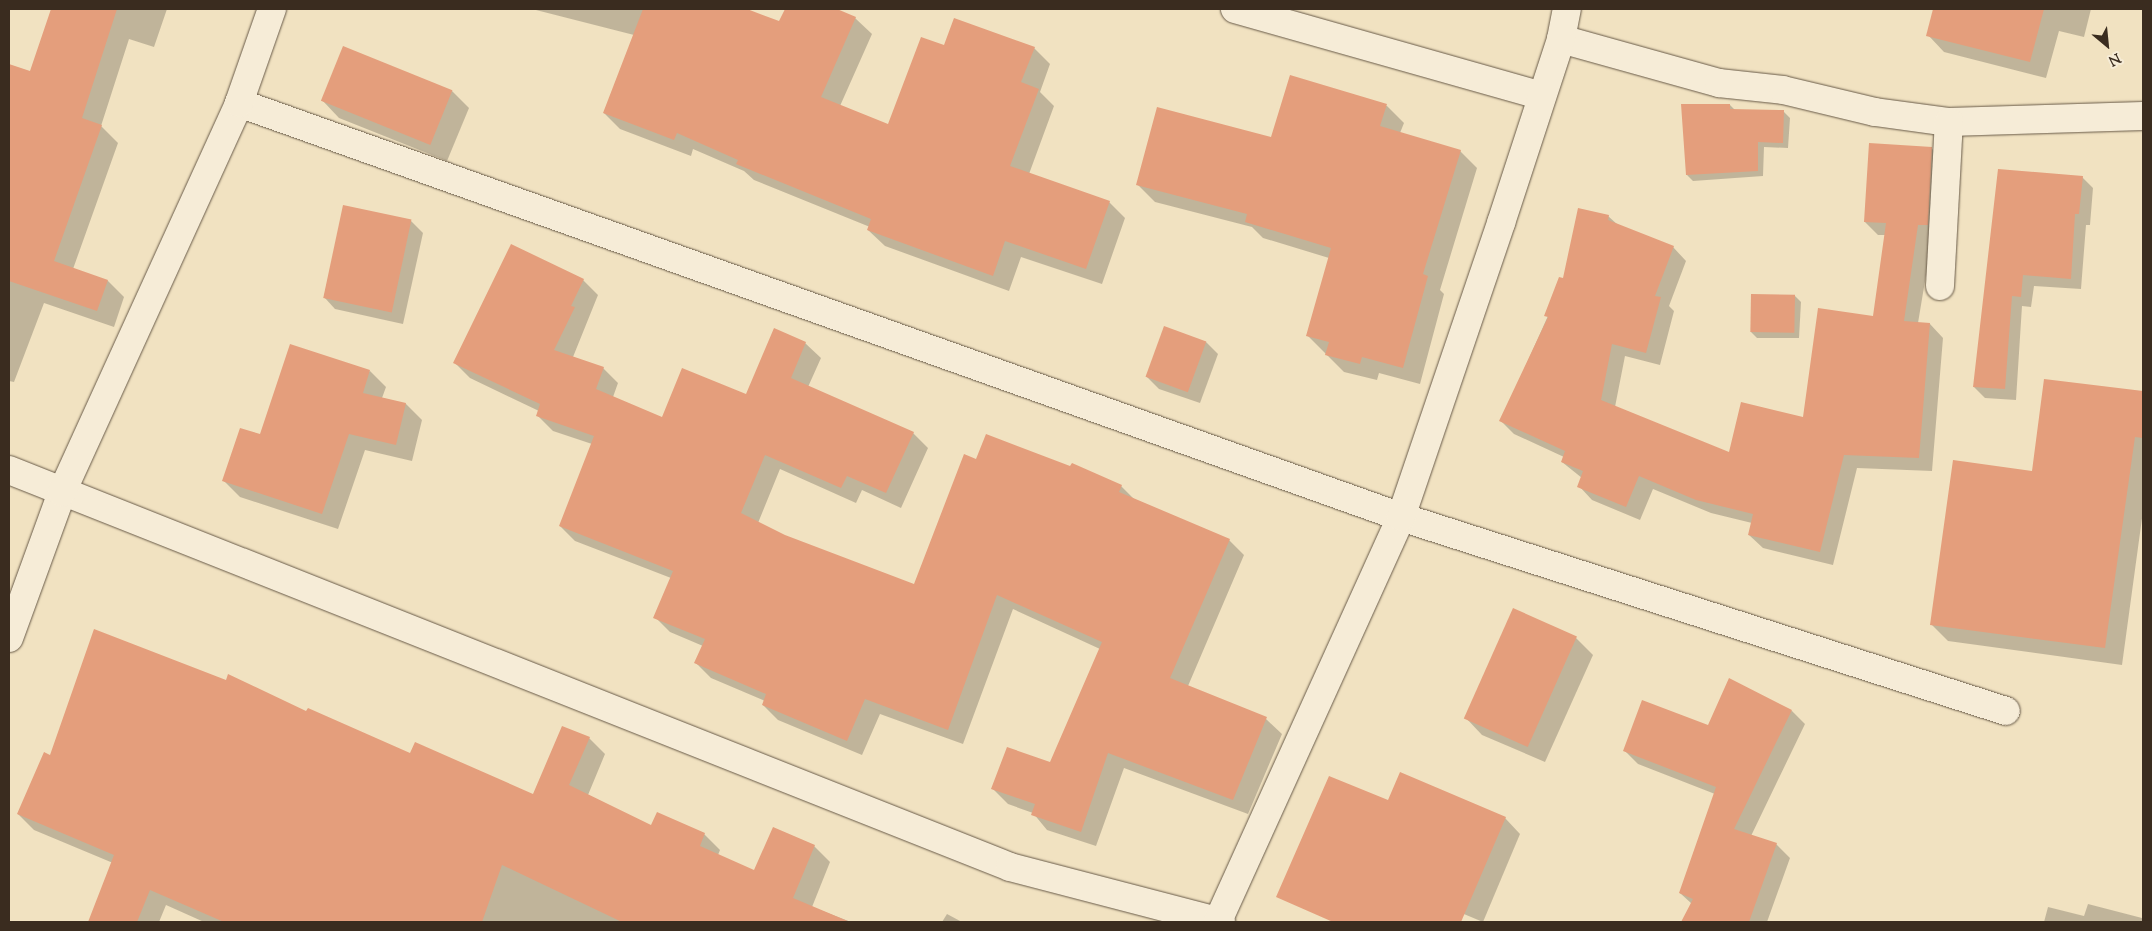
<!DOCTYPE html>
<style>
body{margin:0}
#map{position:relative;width:2152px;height:931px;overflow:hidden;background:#f1e2c1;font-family:"Sorts Mill Goudy",serif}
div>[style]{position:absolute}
.shadow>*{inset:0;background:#0003}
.building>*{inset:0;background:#e49e7c;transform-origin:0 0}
.roads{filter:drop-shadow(0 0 1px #685a48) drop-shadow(0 0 1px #685a48)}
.minor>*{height:28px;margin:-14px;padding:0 14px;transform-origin:14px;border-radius:14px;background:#f6ecd7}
span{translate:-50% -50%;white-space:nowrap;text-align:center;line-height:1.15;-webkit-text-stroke:4px #f6ecd7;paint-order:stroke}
.frame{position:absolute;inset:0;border:10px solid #3a2c1f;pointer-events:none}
.north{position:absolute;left:2082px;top:20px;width:50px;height:50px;-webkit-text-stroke:4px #f6ecd7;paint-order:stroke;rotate:152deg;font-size:14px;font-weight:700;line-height:20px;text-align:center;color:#3a2c1f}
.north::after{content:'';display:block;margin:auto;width:18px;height:22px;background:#3a2c1f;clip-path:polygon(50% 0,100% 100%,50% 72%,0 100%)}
</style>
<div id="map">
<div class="shadow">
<div style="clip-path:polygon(52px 9px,167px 9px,154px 47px,129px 39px,101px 126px,118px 143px,73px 269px,108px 281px,124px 297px,114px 327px,44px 303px,14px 382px,9px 381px,9px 65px,30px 73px)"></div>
<div style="clip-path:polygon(532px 9px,744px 9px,780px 23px,786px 9px,834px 9px,855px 18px,872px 34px,840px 106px,888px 126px,944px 47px,1034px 48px,1050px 64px,1040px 92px,1054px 106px,1029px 174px,1109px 202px,1125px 218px,1102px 284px,1021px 257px,1009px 291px,885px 246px,868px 230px,870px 227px,754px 180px,744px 171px,693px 149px,691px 156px,620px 129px,604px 113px,634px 35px)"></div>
<div style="clip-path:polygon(1935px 9px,2091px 9px,2084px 37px,2059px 31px,2046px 78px,1944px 52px,1928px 35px)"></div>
<div style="clip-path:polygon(1290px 77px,1387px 106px,1404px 123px,1400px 133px,1460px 151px,1477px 168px,1440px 290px,1444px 294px,1420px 384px,1379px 373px,1377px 380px,1344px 372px,1308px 336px,1329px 258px,1263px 238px,1252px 227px,1155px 202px,1138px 185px,1272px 138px)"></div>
<div style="clip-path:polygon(452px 91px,469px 108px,447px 161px,339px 118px,322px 100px)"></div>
<div style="clip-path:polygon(1730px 105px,1735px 110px,1784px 112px,1790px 118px,1788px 148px,1764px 147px,1763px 176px,1693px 181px,1687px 175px)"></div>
<div style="clip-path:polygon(1931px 148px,1945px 161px,1918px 323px,1930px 324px,1943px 338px,1932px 471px,1857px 468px,1833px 565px,1763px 548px,1749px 535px,1752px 523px,1711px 513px,1653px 489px,1640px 520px,1592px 500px,1579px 486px,1582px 478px,1562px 462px,1564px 457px,1514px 434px,1501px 421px,1564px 280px,1608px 216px,1618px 225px,1673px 247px,1686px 261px,1669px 306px,1674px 311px,1660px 365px,1625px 356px,1615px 407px,1730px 454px,1804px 419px,1874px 317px,1885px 235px,1878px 235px,1865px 222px)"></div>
<div style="clip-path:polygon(1999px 171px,2082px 177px,2093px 188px,2090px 225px,2086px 225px,2081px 289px,2034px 286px,2031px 307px,2022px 306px,2016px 400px,1985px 398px,1974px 387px)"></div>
<div style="clip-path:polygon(344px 207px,411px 221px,423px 233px,403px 324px,335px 309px,324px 297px)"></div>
<div style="clip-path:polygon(583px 280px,598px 295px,573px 357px,603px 368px,618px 383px,613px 397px,662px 419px,746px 395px,805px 343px,821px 358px,808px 387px,913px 433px,928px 448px,901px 508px,862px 490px,856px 503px,780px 469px,758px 523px,784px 536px,915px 586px,977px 461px,1071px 468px,1072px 465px,1121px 486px,1134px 499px,1229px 540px,1244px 555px,1188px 686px,1266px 719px,1282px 734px,1248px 814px,1124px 768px,1096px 846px,1047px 830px,1033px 813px,1008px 804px,992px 788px,1051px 764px,1100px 649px,1013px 609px,963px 744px,880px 714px,862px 755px,778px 720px,763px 705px,765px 701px,711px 678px,696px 663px,703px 646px,670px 632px,655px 617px,671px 578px,575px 541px,560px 526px,592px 444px,553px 431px,538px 416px,539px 411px,470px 378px,455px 363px)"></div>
<div style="clip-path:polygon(1795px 296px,1801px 302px,1799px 338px,1757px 338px,1751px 332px)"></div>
<div style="clip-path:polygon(1206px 342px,1218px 354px,1200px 403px,1159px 389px,1147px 377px)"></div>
<div style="clip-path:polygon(370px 371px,386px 387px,382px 398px,406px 404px,422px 420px,412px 461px,365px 450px,338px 529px,240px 497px,223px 480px,261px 436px)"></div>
<div style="clip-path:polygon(2045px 380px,2143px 392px,2143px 511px,2122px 665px,1948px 641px,1931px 624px,2033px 472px)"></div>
<div style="clip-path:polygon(1576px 638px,1593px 655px,1545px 762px,1482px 735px,1465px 717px)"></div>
<div style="clip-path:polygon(1792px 711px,1805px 724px,1751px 836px,1776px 844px,1790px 858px,1767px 922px,1682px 922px,1692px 904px,1680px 893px,1715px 794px,1638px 764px,1624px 750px,1708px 726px)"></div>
<div style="clip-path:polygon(307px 713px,411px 755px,533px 796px,589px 738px,605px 754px,588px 795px,652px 827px,704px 834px,720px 850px,718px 855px,754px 871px,814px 846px,830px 862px,812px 907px,851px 922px,204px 922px,166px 905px,159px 922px,90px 922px,113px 863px,34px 830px,18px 814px,51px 756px)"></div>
<div style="clip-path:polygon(1388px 802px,1505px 818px,1520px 834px,1483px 922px,1318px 853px)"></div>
<div style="clip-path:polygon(2088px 904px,2142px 918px,2143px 922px,2044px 922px,2048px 907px,2084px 916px)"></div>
<div style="clip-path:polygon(947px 914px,962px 922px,942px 922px)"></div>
</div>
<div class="building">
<div style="clip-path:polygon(51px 9px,117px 9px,82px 118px,102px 125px,54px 261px,108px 280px,97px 311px,9px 281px,9px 64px,30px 71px)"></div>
<div style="clip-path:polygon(643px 9px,747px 9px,779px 21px,785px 9px,837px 9px,856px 17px,821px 97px,888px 124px,921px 37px,944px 45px,954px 18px,1035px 47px,1021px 82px,1039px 89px,1010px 166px,1110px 201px,1086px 269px,1005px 241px,993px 276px,867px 230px,871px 219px,736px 164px,738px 160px,677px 133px,674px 140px,603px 113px)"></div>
<div style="clip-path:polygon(1933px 9px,2044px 9px,2030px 62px,1926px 36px)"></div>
<div style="left:343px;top:46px;width:118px;height:59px;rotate:22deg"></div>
<div style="clip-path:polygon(1290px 75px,1387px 104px,1380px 126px,1461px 150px,1423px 274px,1428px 276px,1403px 368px,1362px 357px,1360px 364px,1325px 355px,1329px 342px,1306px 336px,1331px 248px,1245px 222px,1247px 214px,1136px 185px,1157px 107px,1271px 137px)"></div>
<div style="clip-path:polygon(1681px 104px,1730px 104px,1730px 109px,1784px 110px,1783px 143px,1758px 142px,1758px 171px,1686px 175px)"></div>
<div style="clip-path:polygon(1869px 143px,1932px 147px,1928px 225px,1918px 225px,1904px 321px,1930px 323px,1919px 458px,1844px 455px,1820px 552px,1748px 535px,1753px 514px,1696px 500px,1639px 476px,1626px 507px,1577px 487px,1583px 471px,1561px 462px,1565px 451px,1499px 421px,1548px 317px,1544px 316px,1559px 277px,1563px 278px,1578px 208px,1609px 215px,1608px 220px,1674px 246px,1655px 296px,1661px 297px,1646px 353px,1612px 344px,1601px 400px,1729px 452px,1741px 402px,1803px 417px,1818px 308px,1873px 316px,1886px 223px,1864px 222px)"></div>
<div style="clip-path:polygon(1998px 169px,2083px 176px,2079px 214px,2075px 214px,2071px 279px,2023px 275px,2021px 297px,2012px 296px,2005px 389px,1973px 387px)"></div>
<div style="left:343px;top:205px;width:70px;height:95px;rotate:12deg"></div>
<div style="clip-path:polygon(511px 244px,584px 279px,571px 306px,575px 307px,554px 350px,604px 367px,596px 389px,662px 417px,682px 368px,746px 394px,774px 328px,806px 342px,791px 378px,914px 432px,886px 493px,847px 476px,841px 488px,765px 455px,741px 513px,785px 535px,914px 584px,964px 454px,976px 459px,986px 434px,1070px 466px,1072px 463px,1122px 485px,1119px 492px,1230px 539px,1170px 678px,1267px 717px,1233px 800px,1108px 753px,1081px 832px,1031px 815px,1035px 804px,991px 789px,1007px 747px,1050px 762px,1102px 642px,997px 595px,948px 730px,865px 699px,847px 741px,762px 705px,766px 694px,694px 663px,705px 639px,653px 618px,673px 571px,559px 526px,594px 436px,536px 416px,540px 404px,453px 363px)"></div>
<div style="left:1751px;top:294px;width:44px;height:38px;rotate:1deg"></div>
<div style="left:1164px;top:326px;width:45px;height:54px;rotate:20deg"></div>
<div style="clip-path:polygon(290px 344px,370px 370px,363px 393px,406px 403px,396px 445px,349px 434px,322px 514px,222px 481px,240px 428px,260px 434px)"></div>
<div style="clip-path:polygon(2044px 379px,2143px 391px,2143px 438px,2135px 437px,2105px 648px,1930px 625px,1953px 460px,2032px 471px)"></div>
<div style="left:1513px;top:608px;width:70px;height:121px;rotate:24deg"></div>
<div style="clip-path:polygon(94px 629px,226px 680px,228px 674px,306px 711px,308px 708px,410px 753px,415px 742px,533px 794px,562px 726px,590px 737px,569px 785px,651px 825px,657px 812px,705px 833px,700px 846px,754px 870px,773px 827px,815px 845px,793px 898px,850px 922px,622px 922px,502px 865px,482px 922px,224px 922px,150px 890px,137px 922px,88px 922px,114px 855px,17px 814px,44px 752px,50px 755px)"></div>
<div style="clip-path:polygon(1729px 678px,1792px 710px,1734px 829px,1777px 843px,1749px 922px,1681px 922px,1693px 899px,1679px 893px,1716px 787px,1623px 751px,1642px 700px,1708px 725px)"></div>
<div style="clip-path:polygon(1400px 772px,1506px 817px,1461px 922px,1333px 922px,1276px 897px,1329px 776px,1388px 800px)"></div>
</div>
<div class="roads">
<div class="minor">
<div style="left:1235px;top:9px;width:319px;rotate:15.8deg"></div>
<div style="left:1561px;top:39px;width:164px;rotate:15.6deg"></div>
<div style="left:1719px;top:83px;width:64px;rotate:6.2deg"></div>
<div style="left:1783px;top:90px;width:95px;rotate:13.4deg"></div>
<div style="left:1875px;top:112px;width:75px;rotate:7.7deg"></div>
<div style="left:1949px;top:122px;width:194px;rotate:-1.8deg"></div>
<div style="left:239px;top:103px;width:1234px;rotate:19.61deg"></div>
<div style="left:1401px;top:517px;width:635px;rotate:17.78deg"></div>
<div style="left:1940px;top:286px;width:164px;rotate:-86.9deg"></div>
<div style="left:9px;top:470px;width:1077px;rotate:21.63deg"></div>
<div style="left:1010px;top:867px;width:218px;rotate:14.6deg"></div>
<div style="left:9px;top:638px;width:155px;rotate:-70deg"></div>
<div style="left:62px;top:492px;width:427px;rotate:-65.5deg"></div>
<div style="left:239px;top:103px;width:100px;rotate:-70.7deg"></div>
<div style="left:1218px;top:921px;width:444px;rotate:-65.6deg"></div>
<div style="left:1401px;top:517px;width:311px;rotate:-71.2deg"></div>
<div style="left:1501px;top:223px;width:194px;rotate:-71.9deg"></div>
<div style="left:1561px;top:39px;width:31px;rotate:-79deg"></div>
</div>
</div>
<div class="frame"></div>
<div class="north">N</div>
</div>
